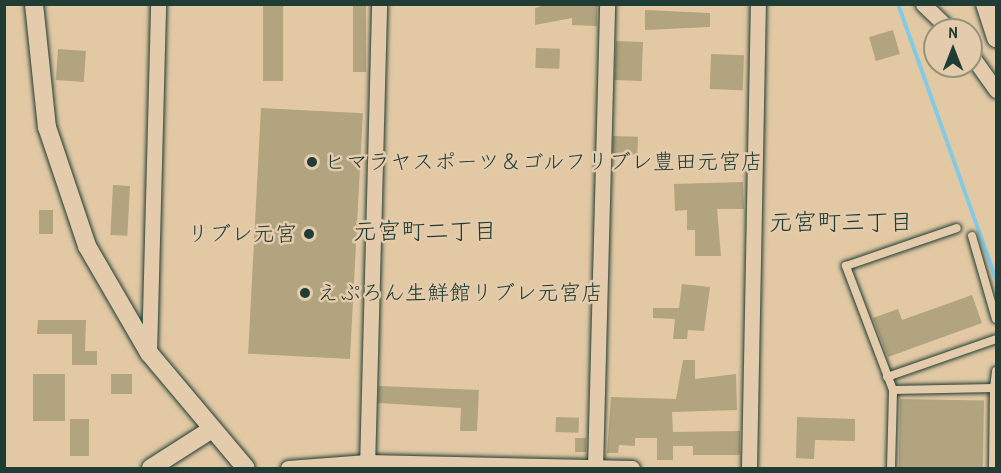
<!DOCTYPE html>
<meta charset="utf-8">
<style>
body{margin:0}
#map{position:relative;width:1001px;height:473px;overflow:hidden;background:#e2c9a4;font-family:"Patrick Hand","Klee One",sans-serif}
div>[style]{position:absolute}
.stream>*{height:4px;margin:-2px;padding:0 2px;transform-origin:2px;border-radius:2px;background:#84cae5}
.building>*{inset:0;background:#b2a47e;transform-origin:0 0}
.roads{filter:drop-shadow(0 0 2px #1f3d34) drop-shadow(0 0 2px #1f3d34)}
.service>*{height:8px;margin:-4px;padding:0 4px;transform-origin:4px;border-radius:4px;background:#e3cbab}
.minor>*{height:15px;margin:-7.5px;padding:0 7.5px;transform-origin:7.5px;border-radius:7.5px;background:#e3cbab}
.tertiary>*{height:18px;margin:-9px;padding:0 9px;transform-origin:9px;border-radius:9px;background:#e3cbab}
.dots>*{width:16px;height:16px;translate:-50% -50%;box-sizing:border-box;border:3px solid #e3cbab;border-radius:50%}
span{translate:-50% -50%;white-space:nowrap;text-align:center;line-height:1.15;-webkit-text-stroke:5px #e3cbab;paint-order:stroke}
.poi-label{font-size:22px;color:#1f3d34}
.left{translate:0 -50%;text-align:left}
.right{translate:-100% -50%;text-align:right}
.neighbourhood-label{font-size:24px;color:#1f3d34}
.frame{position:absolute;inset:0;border:6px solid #1f3d34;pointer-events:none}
.north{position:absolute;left:923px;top:18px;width:60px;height:60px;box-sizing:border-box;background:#e3cbab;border:2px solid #95927b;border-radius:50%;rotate:0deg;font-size:16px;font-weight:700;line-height:24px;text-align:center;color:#1f3d34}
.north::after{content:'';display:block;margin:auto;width:21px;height:27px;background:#1f3d34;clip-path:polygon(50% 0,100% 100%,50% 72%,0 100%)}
</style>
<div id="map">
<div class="stream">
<div style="left:898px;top:4px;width:292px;rotate:70.4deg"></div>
</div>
<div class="building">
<div style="left:263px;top:4px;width:20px;height:77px"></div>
<div style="left:353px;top:4px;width:13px;height:68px"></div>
<div style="clip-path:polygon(549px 4px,597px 4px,597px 26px,572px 25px,572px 18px,535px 25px,535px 8px)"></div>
<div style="clip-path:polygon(645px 10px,710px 13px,710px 27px,645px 30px)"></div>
<div style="left:893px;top:30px;width:25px;height:25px;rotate:74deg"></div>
<div style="left:616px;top:41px;width:27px;height:39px;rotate:2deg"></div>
<div style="left:536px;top:48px;width:24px;height:20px;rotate:2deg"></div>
<div style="left:58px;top:49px;width:28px;height:31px;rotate:4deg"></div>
<div style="left:711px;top:54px;width:33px;height:35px;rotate:2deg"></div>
<div style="left:261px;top:108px;width:102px;height:246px;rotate:3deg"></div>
<div style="left:613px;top:136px;width:25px;height:18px;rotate:2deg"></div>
<div style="clip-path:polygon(743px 182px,744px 209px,717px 209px,721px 256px,695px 256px,695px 230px,687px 230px,687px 210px,675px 211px,674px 184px)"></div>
<div style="left:113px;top:185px;width:17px;height:50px;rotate:3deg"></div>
<div style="left:39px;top:210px;width:14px;height:24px"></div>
<div style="clip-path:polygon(682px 284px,710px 287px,704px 331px,688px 330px,687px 339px,673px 339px,675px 319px,653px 318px,653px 308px,679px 308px)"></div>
<div style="clip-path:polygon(972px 295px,982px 323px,888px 357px,873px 318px,898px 309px,902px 320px)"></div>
<div style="clip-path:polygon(38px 320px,86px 320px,85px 351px,97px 351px,97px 365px,72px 365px,72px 334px,37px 334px)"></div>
<div style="clip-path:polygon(683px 360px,695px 360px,695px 379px,736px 374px,737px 410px,672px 412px,673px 432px,740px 431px,740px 455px,693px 455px,693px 446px,673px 446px,673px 460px,657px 460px,657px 438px,635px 438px,635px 446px,619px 445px,618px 453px,607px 453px,611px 397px,676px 399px)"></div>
<div style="left:33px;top:374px;width:32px;height:47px"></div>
<div style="left:111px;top:374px;width:21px;height:20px"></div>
<div style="clip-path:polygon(379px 386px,479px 390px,477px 431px,460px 431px,461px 408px,378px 403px)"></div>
<div style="left:900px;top:399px;width:84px;height:69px;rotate:1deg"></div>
<div style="left:556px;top:417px;width:23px;height:15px;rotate:2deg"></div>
<div style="clip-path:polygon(797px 417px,855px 419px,855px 441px,815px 440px,814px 459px,796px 458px)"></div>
<div style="left:70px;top:419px;width:19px;height:37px"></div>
<div style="left:575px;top:438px;width:11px;height:14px"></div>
</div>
<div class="roads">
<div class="service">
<div style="left:972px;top:236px;width:86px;rotate:73.9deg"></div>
<div style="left:887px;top:377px;width:115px;rotate:-19.2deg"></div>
<div style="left:994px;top:388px;width:17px;rotate:-83deg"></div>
<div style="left:893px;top:390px;width:101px;rotate:-1.1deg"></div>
<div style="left:994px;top:388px;width:80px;rotate:90.7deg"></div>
<div style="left:891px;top:468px;width:78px;rotate:-88.5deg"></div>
<div style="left:893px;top:390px;width:133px;rotate:-110.8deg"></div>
<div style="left:846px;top:266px;width:117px;rotate:-18.9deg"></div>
</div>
<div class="minor">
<div style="left:923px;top:4px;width:37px;rotate:44deg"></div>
<div style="left:971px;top:55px;width:43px;rotate:54.5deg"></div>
<div style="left:149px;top:353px;width:349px;rotate:-88.5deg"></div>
<div style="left:288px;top:468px;width:79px;rotate:-4.3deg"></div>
<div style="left:367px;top:462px;width:265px;rotate:1.3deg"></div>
<div style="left:367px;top:468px;width:464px;rotate:-88.5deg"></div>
<div style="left:595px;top:468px;width:464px;rotate:-88.5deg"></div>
<div style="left:749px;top:468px;width:464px;rotate:-88.9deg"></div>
</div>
<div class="tertiary">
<div style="left:34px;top:4px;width:124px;rotate:84deg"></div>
<div style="left:47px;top:127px;width:126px;rotate:71.4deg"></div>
<div style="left:87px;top:246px;width:124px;rotate:59.9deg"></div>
<div style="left:149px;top:353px;width:150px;rotate:49.9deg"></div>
<div style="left:985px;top:4px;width:36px;rotate:72deg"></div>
<div style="left:151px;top:468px;width:72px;rotate:-32.6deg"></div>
</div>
</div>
<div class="dots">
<div style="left:312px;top:162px;background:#1f3d34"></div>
<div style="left:309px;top:234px;background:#1f3d34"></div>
<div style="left:305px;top:293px;background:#1f3d34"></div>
</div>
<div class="poi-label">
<span class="left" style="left:324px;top:162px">ヒマラヤスポーツ＆ゴルフリブレ豊田元宮店</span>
<span class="right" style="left:297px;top:234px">リブレ元宮</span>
<span class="left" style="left:317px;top:293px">えぷろん生鮮館リブレ元宮店</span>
</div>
<div class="neighbourhood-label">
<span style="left:841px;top:222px">元宮町三丁目</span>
<span style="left:425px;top:231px">元宮町二丁目</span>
</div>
<div class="frame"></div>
<div class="north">N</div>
</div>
